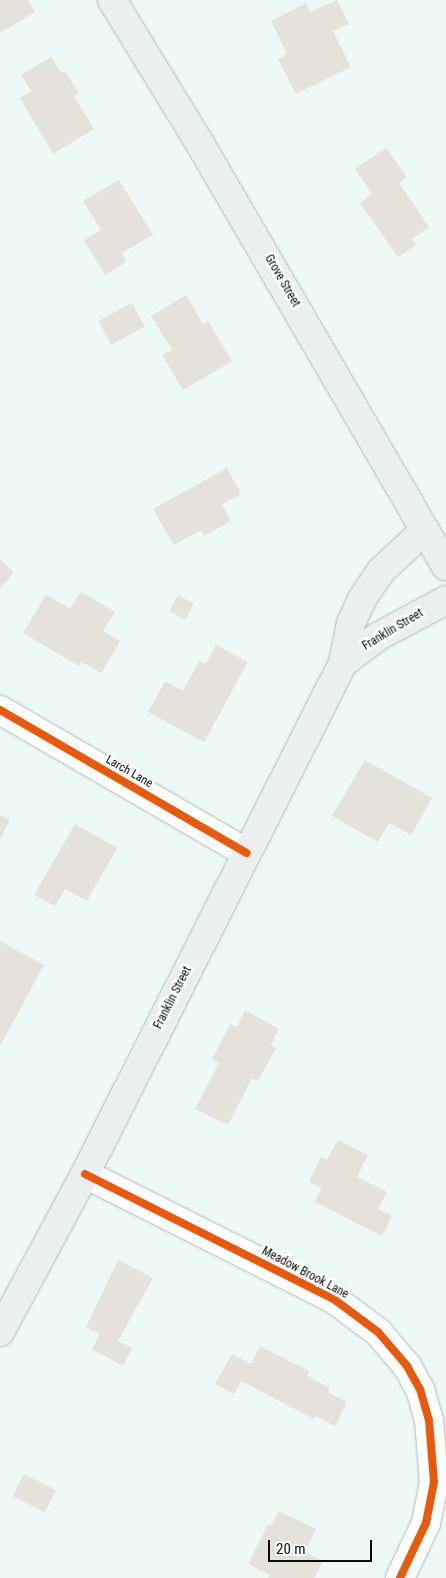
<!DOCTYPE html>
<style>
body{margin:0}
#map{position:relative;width:446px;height:1578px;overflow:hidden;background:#ecf9f5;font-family:"Roboto Condensed",sans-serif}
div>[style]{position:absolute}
.building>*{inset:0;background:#e5e2dc;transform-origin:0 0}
.roads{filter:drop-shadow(0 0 1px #b0bab7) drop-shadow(0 0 1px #b0bab7)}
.street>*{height:28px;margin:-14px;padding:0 14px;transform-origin:14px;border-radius:14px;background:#fcfefe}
.secondary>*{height:28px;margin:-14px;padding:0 14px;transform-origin:14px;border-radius:14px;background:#eaf0ef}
.cycleway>*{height:8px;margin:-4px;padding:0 4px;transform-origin:4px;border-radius:4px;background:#e8590c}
span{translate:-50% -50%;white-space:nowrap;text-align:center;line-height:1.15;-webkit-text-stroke:5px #fff;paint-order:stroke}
.street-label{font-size:12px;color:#050f0d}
.scale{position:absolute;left:268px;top:1540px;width:104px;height:22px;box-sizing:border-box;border:2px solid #050f0d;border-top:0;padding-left:6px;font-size:15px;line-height:18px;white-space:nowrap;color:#050f0d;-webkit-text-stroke:4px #fff;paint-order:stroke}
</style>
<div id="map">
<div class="building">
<div style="clip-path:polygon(0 0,28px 0,35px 12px,0 33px)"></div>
<div style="clip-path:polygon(337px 0,349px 24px,333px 31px,351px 67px,296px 94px,278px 59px,287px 54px,271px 21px,306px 3px,310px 12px)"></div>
<div style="clip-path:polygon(51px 57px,61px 73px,65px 71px,79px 93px,74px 96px,94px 129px,53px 154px,20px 98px,31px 91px,21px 75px)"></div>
<div style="clip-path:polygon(386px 148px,407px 177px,399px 183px,429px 227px,412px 239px,416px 245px,398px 257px,360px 203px,372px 194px,355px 169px)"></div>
<div style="clip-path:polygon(119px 180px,153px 235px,122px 253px,126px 262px,105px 275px,84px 240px,101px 230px,83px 201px)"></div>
<div style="clip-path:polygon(186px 295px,203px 324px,208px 321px,232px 361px,183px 390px,162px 355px,172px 350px,151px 316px)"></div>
<div style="left:132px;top:303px;width:27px;height:38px;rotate:62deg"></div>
<div style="clip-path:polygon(227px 468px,241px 494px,222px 504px,231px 521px,204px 536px,201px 530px,174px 545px,153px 509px)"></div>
<div style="clip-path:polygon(0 559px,14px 573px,0 588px)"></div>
<div style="clip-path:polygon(81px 592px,115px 612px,103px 631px,120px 641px,101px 673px,82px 662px,79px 666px,23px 633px,46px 595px,70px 609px)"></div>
<div style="left:178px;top:595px;width:18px;height:18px;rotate:29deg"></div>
<div style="clip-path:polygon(216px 645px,248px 662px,204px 742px,148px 712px,165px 681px,183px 691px,199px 661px,206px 664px)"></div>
<div style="clip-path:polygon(365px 760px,432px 798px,411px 835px,389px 823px,378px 842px,332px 816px)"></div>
<div style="clip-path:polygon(0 815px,10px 820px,0 839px)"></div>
<div style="clip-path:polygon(75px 824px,117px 848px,87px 901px,65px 889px,55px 906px,34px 895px)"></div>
<div style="clip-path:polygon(0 941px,44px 965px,0 1046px)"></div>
<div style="clip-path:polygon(245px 1010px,279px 1029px,271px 1045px,276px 1048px,258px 1081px,252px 1078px,228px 1125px,195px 1109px,219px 1063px,212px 1059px,230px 1024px,237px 1027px)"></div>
<div style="clip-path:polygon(338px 1140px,368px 1155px,357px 1177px,387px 1192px,378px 1209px,392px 1216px,382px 1236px,315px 1202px,322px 1188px,309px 1182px,321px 1157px,327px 1160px)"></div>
<div style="clip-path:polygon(118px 1260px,153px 1278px,118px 1341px,132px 1349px,123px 1366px,92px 1349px,100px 1334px,86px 1327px)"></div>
<div style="clip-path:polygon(260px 1346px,309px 1371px,307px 1376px,330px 1388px,328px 1392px,347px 1402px,335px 1426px,316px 1416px,314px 1419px,241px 1381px,234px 1394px,215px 1384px,232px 1354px,251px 1364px)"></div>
<div style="left:24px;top:1474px;width:36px;height:25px;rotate:27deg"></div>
<div style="clip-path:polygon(279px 1511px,316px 1529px,305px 1552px,323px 1561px,314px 1578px,268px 1578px,270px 1575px,248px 1564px,268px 1525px,271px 1526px)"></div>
</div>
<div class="roads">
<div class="street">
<div style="left:0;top:710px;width:285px;rotate:30.1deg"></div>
<div style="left:85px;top:1174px;width:280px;rotate:26.7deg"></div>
<div style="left:335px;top:1300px;width:54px;rotate:36.7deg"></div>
<div style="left:378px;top:1332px;width:45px;rotate:49.5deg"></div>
<div style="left:407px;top:1366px;width:26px;rotate:61deg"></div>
<div style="left:420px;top:1389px;width:32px;rotate:74deg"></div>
<div style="left:429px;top:1420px;width:62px;rotate:85.4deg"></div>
<div style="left:434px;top:1482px;width:42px;rotate:101deg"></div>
<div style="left:426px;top:1523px;width:61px;rotate:115.3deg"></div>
</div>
<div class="secondary">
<div style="left:112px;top:0;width:167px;rotate:58.5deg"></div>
<div style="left:199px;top:142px;width:491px;rotate:59.8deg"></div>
<div style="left:343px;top:663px;width:45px;rotate:-36.9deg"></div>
<div style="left:379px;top:636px;width:76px;rotate:-28.2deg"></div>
<div style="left:0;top:1332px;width:179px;rotate:-61.7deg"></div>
<div style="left:85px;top:1174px;width:572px;rotate:-63.21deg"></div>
<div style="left:343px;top:663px;width:41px;rotate:-78.7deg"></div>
<div style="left:351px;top:623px;width:26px;rotate:-65deg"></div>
<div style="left:362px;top:599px;width:34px;rotate:-56deg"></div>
<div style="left:381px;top:571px;width:60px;rotate:-43deg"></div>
</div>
</div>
<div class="cycleway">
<div style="left:0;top:710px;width:285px;rotate:30.1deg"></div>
<div style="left:85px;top:1174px;width:280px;rotate:26.7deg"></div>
<div style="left:335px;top:1300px;width:54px;rotate:36.7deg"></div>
<div style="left:378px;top:1332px;width:45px;rotate:49.5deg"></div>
<div style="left:407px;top:1366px;width:26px;rotate:61deg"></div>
<div style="left:420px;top:1389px;width:32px;rotate:74deg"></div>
<div style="left:429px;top:1420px;width:62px;rotate:85.4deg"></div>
<div style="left:434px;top:1482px;width:42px;rotate:101deg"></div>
<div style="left:426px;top:1523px;width:61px;rotate:115.3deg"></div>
</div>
<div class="street-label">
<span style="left:282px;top:281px;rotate:60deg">Grove Street</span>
<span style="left:393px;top:630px;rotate:-31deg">Franklin Street</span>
<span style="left:129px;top:772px;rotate:30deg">Larch Lane</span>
<span style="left:173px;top:998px;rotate:-63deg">Franklin Street</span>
<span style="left:305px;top:1273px;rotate:28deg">Meadow Brook Lane</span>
</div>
<div class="scale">20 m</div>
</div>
